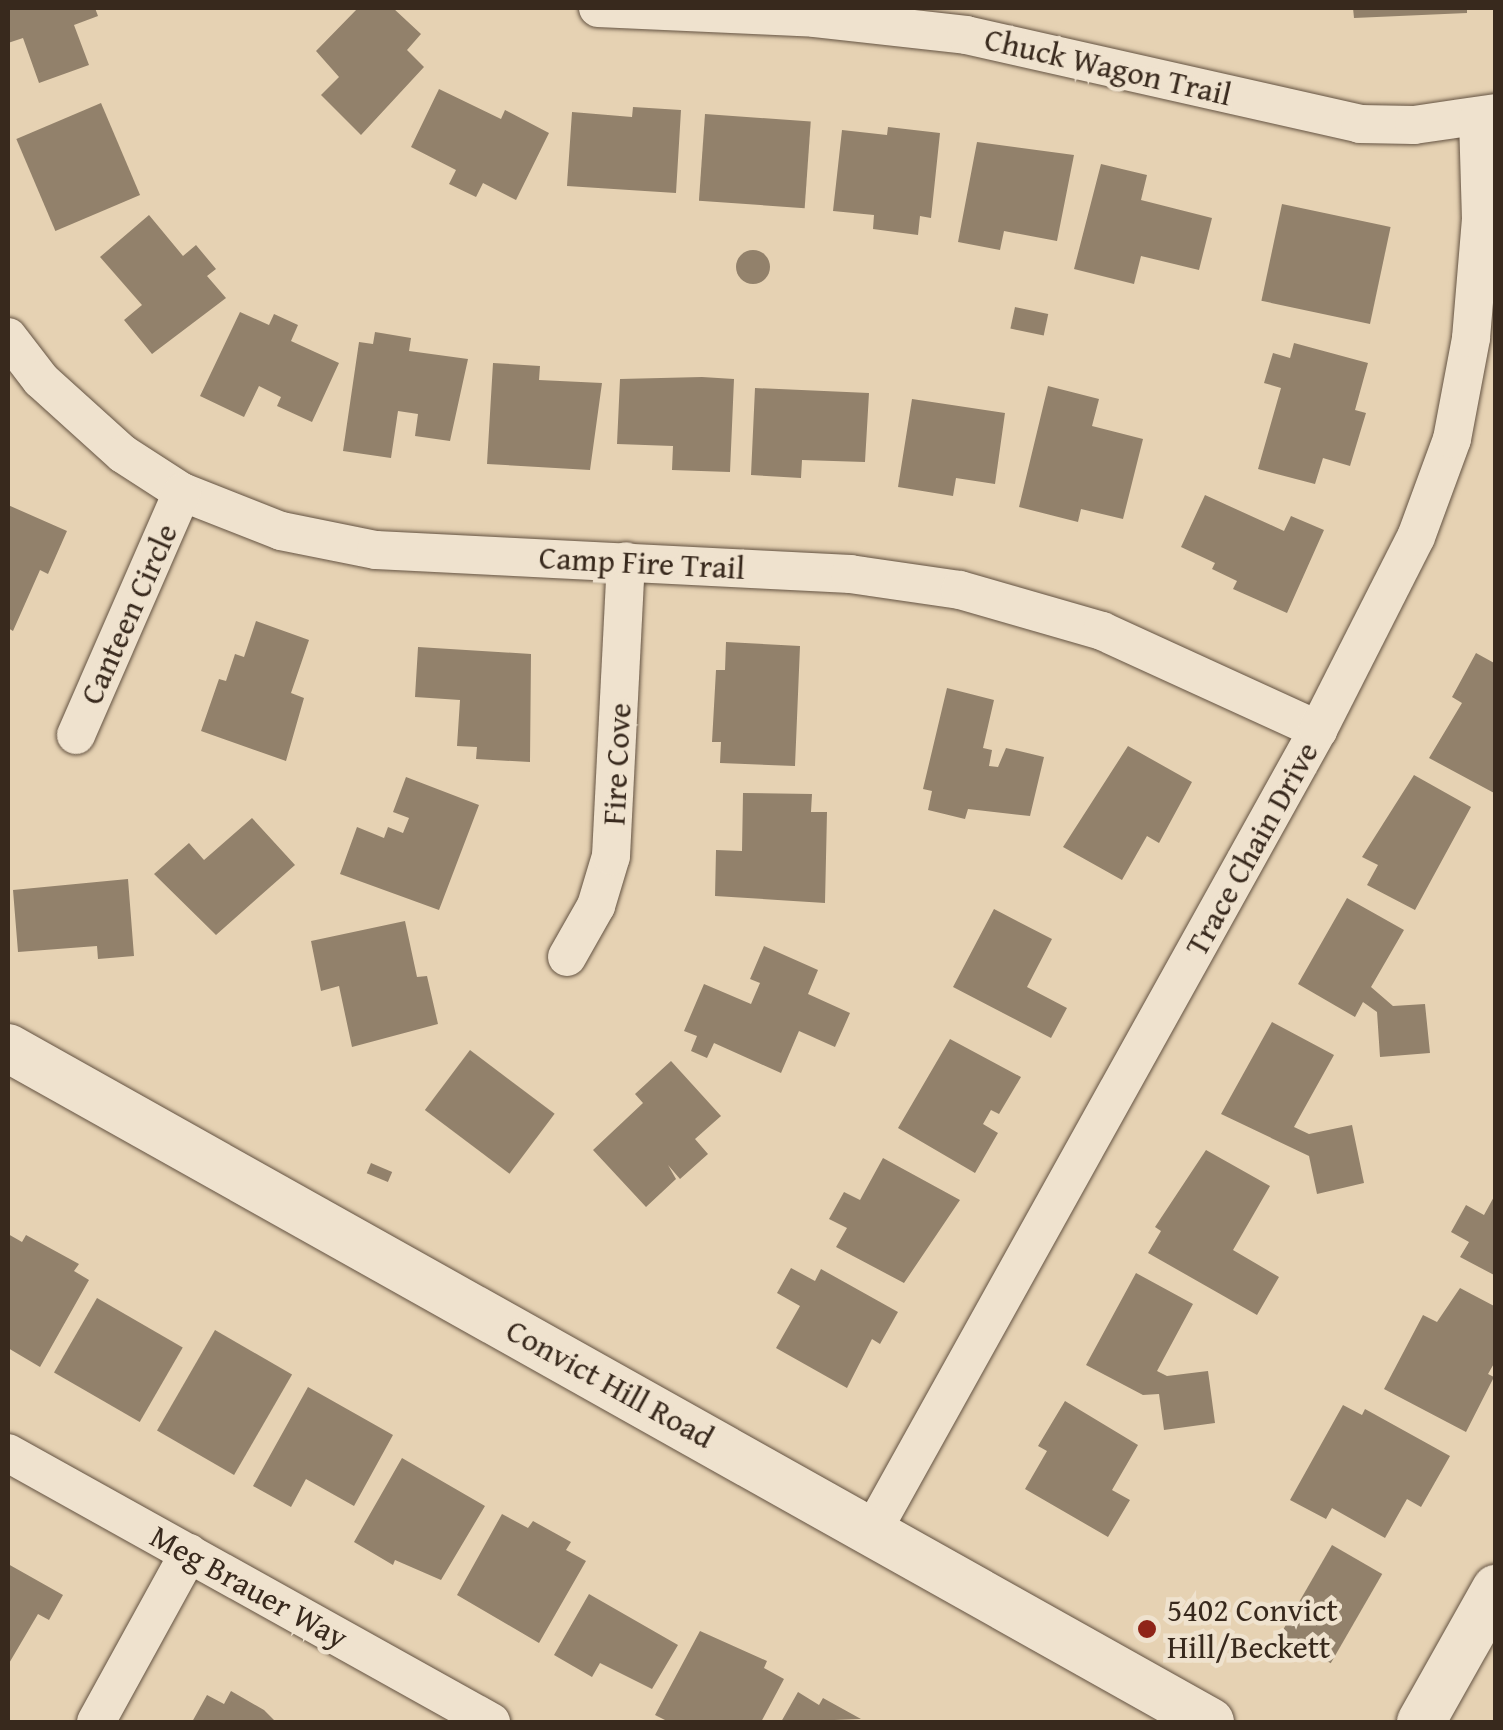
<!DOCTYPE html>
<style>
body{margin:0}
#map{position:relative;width:1503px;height:1730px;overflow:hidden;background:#e6d2b3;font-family:"Gentium Book Plus",serif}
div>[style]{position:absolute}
.building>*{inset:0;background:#92816b;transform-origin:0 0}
.round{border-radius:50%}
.roads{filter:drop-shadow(0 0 2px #645342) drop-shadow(0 0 2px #645342)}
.minor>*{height:38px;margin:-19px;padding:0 19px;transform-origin:19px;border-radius:19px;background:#efe2ce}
.tertiary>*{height:48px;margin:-24px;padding:0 24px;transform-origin:24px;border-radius:24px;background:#efe2ce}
.dots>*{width:28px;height:28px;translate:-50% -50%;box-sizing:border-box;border:5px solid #efe2ce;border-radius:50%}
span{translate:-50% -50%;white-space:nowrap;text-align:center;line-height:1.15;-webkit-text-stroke:9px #efe2ce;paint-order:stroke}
.street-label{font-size:32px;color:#38291d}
.poi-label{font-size:32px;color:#38291d}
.left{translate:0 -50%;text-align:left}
.frame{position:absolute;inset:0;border:10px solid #38291d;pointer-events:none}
</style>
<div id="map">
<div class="building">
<div style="clip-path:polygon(8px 8px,95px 8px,98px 16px,74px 25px,89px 65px,39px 83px,23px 38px,8px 43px)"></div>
<div style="clip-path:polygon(358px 8px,393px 8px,421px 34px,407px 50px,424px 67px,361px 135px,321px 95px,339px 77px,316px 51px)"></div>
<div style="clip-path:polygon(1353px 8px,1467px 8px,1467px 13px,1354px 18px)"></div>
<div style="clip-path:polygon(439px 89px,501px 119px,505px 110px,549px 133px,516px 200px,483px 183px,476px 197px,449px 184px,456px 170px,411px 147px)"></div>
<div style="left:101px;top:103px;width:100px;height:92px;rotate:67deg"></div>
<div style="clip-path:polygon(633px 107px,681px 110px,676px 193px,567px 186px,572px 112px,632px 117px)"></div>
<div style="left:705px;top:114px;width:106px;height:87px;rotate:4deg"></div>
<div style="clip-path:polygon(888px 127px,940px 133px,931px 218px,920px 216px,918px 235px,873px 229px,874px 215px,833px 211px,842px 130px,887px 135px)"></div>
<div style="clip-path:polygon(977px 142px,1074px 155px,1057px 241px,1004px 231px,1000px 250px,958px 242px)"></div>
<div style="clip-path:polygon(1101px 164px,1147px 175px,1141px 200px,1212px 218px,1199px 270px,1141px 256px,1134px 284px,1074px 269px)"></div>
<div style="left:1282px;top:204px;width:111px;height:99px;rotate:12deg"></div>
<div style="clip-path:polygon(149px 215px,183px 256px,196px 245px,216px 269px,207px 276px,226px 298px,152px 354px,124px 320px,142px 305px,100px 257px)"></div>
<div class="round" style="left:736px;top:250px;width:34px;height:34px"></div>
<div style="left:1015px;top:307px;width:34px;height:22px;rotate:12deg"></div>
<div style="clip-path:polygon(240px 312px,269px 325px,274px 314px,298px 325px,291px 341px,339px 363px,312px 422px,277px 406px,281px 397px,259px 386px,244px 417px,200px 396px)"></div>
<div style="clip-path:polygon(375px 332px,411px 338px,409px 351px,468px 359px,450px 441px,415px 436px,418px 414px,398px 411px,391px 458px,343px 451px,359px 342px,373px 344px)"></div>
<div style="clip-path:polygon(1294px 343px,1368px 363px,1355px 410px,1366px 413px,1350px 466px,1323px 458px,1315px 484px,1258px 469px,1281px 388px,1264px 383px,1273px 353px,1290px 358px)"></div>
<div style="clip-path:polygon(493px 363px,540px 366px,539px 380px,602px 383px,590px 470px,487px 464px)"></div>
<div style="clip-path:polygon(702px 377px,734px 379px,730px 472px,672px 470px,673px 446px,617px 444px,620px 379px)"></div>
<div style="clip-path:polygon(1048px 386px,1099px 399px,1092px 426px,1143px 439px,1123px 519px,1081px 509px,1078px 522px,1019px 507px)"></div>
<div style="clip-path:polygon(755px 388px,869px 393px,865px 462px,802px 460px,801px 478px,751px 475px)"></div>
<div style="clip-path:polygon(912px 399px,1005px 413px,995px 484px,956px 478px,953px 496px,898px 487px)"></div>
<div style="clip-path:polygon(1205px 495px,1284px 531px,1291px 516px,1324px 530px,1287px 613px,1233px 589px,1237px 581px,1212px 569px,1215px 563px,1181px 547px)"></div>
<div style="clip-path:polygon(8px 505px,67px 531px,48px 574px,40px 570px,13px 631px,8px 628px)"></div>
<div style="clip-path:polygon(256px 621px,309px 640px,291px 693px,304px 698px,286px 761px,201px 731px,219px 679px,226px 681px,235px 654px,244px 657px)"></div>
<div style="clip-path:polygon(726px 642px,800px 646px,795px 766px,720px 763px,721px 742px,712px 742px,716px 670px,725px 670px)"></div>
<div style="clip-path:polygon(418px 647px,531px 654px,530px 762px,476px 759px,477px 747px,457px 746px,460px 700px,415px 697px)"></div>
<div style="clip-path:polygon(1476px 653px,1496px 664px,1496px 794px,1429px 758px,1462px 703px,1452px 697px)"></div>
<div style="clip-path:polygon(947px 688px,994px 700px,983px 748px,992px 750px,989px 766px,998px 767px,1006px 748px,1044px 757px,1030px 816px,968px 809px,965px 819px,928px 810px,932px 791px,923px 789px)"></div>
<div style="clip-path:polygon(1128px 746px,1192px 782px,1159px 843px,1147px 836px,1122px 880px,1063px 847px)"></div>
<div style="clip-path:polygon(1414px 775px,1471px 807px,1415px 910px,1367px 885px,1378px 865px,1362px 857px)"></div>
<div style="clip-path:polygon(406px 777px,479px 805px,439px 910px,340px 874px,357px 827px,384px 838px,388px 827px,403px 833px,409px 818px,393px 812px)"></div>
<div style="clip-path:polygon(743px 793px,812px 794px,811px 812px,827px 812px,825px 903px,715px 896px,716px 850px,742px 851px)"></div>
<div style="clip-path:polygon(252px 818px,295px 865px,216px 935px,154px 874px,189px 843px,204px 860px)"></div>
<div style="clip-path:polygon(128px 879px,134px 956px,98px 959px,97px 946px,18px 952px,13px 890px)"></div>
<div style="clip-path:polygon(1347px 898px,1404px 930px,1371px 987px,1393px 1006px,1425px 1004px,1430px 1053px,1380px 1057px,1377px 1012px,1363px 1002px,1355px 1017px,1298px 984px)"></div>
<div style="clip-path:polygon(994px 909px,1052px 939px,1027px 987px,1067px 1008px,1051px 1038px,953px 987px)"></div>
<div style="clip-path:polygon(405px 921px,417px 977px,427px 976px,438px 1024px,352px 1047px,339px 986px,321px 991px,311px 941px)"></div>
<div style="clip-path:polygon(764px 946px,818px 970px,808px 994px,850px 1013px,835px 1047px,799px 1031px,781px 1073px,714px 1043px,707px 1058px,691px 1051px,697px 1036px,684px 1031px,704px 984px,751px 1004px,760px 983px,750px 979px)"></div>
<div style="clip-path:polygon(1272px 1022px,1334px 1055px,1294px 1127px,1309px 1134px,1352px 1125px,1364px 1183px,1317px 1194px,1309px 1156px,1221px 1114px)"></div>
<div style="clip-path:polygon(950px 1039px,1021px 1077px,999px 1114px,991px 1110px,983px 1124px,998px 1133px,975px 1173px,898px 1128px)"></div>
<div style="left:470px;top:1050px;width:106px;height:75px;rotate:37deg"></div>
<div style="clip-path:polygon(671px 1061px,721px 1116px,695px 1139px,708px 1154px,680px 1179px,668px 1165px,676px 1179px,646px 1207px,593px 1150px,643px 1103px,635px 1094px)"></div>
<div style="clip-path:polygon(1206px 1150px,1270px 1186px,1233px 1250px,1279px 1277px,1257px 1315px,1148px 1253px,1161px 1231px,1155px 1227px)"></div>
<div style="clip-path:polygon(883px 1158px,960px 1200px,904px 1283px,836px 1247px,847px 1228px,829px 1219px,844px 1192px,860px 1200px)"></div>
<div style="left:371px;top:1163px;width:23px;height:11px;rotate:23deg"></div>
<div style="clip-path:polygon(1496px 1193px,1496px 1276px,1460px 1257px,1469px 1242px,1451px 1232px,1466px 1205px,1484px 1215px)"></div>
<div style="clip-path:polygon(8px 1234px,22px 1242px,26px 1235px,79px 1264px,74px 1271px,89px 1280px,40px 1367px,8px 1348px)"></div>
<div style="clip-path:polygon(791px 1268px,815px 1281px,821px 1269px,898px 1312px,880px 1344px,872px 1339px,847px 1388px,776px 1348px,800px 1306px,777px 1293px)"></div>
<div style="clip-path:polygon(1136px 1273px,1193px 1304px,1157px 1371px,1167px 1376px,1208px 1371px,1215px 1423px,1164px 1430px,1159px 1394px,1143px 1395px,1086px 1365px)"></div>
<div style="clip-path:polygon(1460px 1288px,1496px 1307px,1496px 1360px,1488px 1374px,1494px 1377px,1466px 1432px,1384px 1389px,1423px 1315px,1437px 1322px)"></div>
<div style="left:97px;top:1298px;width:99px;height:86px;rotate:30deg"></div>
<div style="left:215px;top:1330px;width:89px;height:116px;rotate:30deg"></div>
<div style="clip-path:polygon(308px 1387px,393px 1435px,354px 1506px,306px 1479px,291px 1507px,253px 1486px)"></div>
<div style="clip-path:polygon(1065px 1401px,1138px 1445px,1112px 1490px,1130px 1500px,1108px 1537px,1025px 1489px,1047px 1451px,1038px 1446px)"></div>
<div style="clip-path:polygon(1343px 1405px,1362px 1415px,1365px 1409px,1450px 1456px,1421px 1507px,1407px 1499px,1385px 1538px,1332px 1508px,1326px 1519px,1290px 1500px)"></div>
<div style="clip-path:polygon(402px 1458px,485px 1506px,441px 1580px,395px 1560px,393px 1565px,354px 1542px)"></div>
<div style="clip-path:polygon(502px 1514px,528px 1528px,533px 1521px,571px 1542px,566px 1550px,586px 1561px,539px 1643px,457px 1595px)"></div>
<div style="left:1332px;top:1545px;width:58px;height:103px;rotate:30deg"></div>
<div style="clip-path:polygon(8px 1564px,63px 1595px,49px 1620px,38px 1614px,8px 1665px)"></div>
<div style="clip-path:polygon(589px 1594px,678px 1645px,652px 1689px,600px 1663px,592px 1677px,554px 1655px)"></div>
<div style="clip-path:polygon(700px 1631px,767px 1661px,764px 1668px,784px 1679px,761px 1722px,669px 1722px,655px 1715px)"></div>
<div style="clip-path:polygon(231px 1691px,264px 1710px,276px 1722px,192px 1722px,207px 1695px,224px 1704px)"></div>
<div style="clip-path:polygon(798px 1692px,819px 1705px,823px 1698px,861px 1719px,781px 1722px)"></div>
</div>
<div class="roads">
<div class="minor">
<div style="left:598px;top:8px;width:217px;rotate:2.6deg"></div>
<div style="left:815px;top:18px;width:152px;rotate:6.4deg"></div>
<div style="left:966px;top:35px;width:404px;rotate:12.7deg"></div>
<div style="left:1360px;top:124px;width:54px;rotate:1.1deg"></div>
<div style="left:1414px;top:125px;width:83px;rotate:-8.3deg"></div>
<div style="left:8px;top:337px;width:54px;rotate:52.5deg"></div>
<div style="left:41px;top:380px;width:110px;rotate:42.1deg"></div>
<div style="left:123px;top:454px;width:70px;rotate:32.8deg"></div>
<div style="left:182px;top:492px;width:106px;rotate:21.5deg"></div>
<div style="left:281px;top:531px;width:97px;rotate:11.3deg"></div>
<div style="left:376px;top:550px;width:475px;rotate:2.9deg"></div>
<div style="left:850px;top:574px;width:111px;rotate:8.3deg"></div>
<div style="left:960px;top:590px;width:148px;rotate:16.1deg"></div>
<div style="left:1102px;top:631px;width:238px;rotate:24.6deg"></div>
<div style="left:76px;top:735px;width:265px;rotate:-66.4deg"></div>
<div style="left:567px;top:957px;width:59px;rotate:-60.4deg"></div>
<div style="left:596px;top:906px;width:52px;rotate:-73.3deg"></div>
<div style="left:611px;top:856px;width:295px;rotate:-87.1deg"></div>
<div style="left:8px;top:1453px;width:553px;rotate:29.12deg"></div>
<div style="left:873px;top:1530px;width:915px;rotate:-60.92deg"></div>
<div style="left:1318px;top:730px;width:216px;rotate:-63.1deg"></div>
<div style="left:1416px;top:537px;width:104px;rotate:-69.8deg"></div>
<div style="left:1452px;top:439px;width:103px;rotate:-79.3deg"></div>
<div style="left:1471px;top:338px;width:118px;rotate:-85.2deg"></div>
<div style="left:1481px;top:220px;width:101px;rotate:-91.7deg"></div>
<div style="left:96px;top:1722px;width:193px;rotate:-61.2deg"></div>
</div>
<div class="tertiary">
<div style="left:8px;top:1048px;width:1378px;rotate:29.28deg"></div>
<div style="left:1421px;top:1722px;width:153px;rotate:-60.6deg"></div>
</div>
</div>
<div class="dots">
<div style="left:1147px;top:1629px;background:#8f2418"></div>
</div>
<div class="street-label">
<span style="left:1108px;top:67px;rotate:13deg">Chuck Wagon Trail</span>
<span style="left:642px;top:563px;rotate:3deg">Camp Fire Trail</span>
<span style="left:129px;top:614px;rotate:-66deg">Canteen Circle</span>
<span style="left:617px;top:764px;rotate:-87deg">Fire Cove</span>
<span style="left:1252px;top:849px;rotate:-61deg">Trace Chain Drive</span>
<span style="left:610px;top:1384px;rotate:29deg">Convict Hill Road</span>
<span style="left:249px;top:1587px;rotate:29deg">Meg Brauer Way</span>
</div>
<div class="poi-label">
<span class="left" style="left:1167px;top:1629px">5402 Convict<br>Hill/Beckett</span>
</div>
<div class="frame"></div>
</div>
